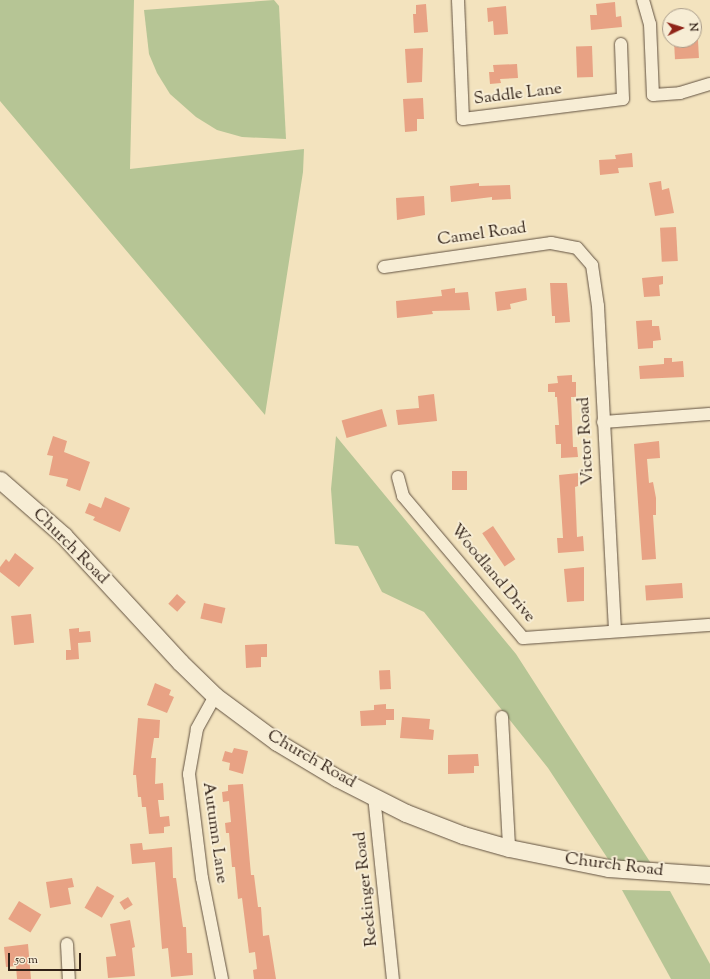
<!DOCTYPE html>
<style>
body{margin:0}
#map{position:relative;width:710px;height:979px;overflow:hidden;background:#f3e3be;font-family:"Sorts Mill Goudy",serif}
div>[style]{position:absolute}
.green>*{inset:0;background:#b6c595}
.building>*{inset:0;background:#e8a284;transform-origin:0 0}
.roads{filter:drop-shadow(0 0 1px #625241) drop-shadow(0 0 1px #625241)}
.street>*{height:12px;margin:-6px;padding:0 6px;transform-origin:6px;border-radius:6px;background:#f7edd5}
.secondary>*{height:17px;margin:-8.5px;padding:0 8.5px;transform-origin:8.5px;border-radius:8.5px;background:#f7edd5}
span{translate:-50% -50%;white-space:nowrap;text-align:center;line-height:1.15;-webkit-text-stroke:4px #f7edd5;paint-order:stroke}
.street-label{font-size:17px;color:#312117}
.north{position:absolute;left:662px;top:8px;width:40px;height:40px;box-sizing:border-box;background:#f7edd5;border:1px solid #a89b89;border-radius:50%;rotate:86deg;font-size:11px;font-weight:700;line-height:16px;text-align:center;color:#312117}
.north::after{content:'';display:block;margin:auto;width:14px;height:18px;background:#8f2418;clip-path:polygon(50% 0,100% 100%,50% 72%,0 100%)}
.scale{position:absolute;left:8px;top:953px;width:73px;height:18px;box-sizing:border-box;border:2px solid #312117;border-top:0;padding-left:5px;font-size:12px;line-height:14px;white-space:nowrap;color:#312117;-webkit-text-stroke:3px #f7edd5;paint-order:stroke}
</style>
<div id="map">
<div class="green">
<div style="clip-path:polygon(0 0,134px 0,130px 169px,304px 149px,303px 172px,265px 415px,0 101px)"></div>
<div style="clip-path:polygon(274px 0,279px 6px,286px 139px,242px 137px,217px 130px,196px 117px,170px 94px,157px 73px,149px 54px,144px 10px)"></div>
<div style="clip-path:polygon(336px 436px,516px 654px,652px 865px,610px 862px,548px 768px,424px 612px,382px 592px,358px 546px,335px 544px,331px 489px)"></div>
<div style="clip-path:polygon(622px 890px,670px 891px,710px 964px,710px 979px,671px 979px)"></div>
</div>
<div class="building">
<div style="clip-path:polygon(615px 2px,616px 17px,621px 16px,622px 27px,591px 30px,590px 15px,597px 15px,596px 4px)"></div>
<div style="clip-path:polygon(426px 4px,428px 32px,414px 33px,413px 14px,416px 14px,416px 5px)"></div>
<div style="clip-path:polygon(506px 6px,508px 34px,494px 35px,493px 21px,488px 22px,487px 8px)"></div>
<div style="left:698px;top:40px;width:18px;height:24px;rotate:87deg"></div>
<div style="left:592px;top:46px;width:31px;height:16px;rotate:88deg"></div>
<div style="clip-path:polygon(423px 48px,422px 82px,407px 83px,405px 49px)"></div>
<div style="clip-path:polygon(517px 64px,518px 78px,500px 79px,501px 83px,490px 84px,489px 72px,494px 72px,493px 65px)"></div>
<div style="clip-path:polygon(423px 98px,424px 119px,417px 119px,417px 131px,405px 132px,403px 99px)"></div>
<div style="clip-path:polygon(632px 153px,633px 167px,618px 168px,619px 173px,600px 175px,599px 160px,616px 159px,615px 155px)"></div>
<div style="clip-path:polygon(661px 181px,662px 190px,669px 188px,674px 213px,655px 216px,649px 183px)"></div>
<div style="clip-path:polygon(479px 183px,479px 186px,510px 185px,511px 199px,492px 200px,492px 197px,451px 202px,450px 186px)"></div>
<div style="clip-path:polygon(424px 196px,425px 215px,397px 220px,396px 198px)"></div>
<div style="left:676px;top:227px;width:34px;height:16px;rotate:87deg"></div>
<div style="clip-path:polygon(663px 276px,663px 284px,659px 285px,660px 296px,644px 297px,642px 278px)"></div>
<div style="clip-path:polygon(550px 283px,567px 283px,570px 322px,555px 323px,555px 316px,552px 316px)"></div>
<div style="clip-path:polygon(455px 288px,455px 293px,468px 292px,470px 310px,432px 311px,433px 314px,397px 318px,396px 301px,442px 296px,441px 290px)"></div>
<div style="clip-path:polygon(526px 288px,527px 300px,510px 304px,511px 309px,497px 311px,495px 292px)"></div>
<div style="clip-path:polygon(652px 320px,652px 326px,659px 326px,661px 340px,653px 341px,653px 348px,638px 349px,636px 321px)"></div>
<div style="clip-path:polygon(664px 358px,672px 358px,672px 362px,683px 361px,684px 377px,640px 379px,639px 366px,664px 364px)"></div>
<div style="clip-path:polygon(572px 375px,572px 382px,576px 382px,576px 397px,571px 397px,573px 447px,577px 447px,578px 457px,561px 458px,561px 444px,556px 444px,555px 425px,559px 425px,557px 397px,555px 397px,555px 392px,548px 392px,548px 384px,558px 383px,557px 376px)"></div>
<div style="clip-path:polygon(434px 394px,437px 421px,398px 425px,396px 410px,419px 408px,418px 396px)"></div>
<div style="left:382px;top:409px;width:18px;height:42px;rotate:74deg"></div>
<div style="clip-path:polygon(53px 436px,67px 441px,64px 452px,90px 462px,80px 491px,66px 486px,68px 479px,49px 475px,53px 456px,47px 455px)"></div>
<div style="clip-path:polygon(659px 441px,660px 458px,647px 459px,649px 483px,653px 482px,656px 498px,656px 515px,653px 515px,656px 559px,642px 560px,634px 444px)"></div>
<div style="left:452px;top:471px;width:15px;height:19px"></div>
<div style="clip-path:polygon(578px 473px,578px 486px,575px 487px,577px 537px,583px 536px,584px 551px,558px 553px,557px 538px,563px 538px,559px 475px)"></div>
<div style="clip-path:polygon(105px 497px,130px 508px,120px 532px,93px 520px,95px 517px,85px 513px,89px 503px,101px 508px)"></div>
<div style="left:493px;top:526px;width:40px;height:13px;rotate:56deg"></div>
<div style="clip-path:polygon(15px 553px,34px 568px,19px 587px,0 572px,0 567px,6px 559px,9px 562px)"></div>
<div style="clip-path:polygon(584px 567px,584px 601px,567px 602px,564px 569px)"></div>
<div style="left:682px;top:583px;width:15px;height:37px;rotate:86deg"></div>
<div style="left:177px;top:594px;width:12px;height:13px;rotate:42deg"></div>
<div style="left:204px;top:603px;width:22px;height:16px;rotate:13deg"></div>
<div style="left:31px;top:614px;width:29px;height:20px;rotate:84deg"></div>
<div style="clip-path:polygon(79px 628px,79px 632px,90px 631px,91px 642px,78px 643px,79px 659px,66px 660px,66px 650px,71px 650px,69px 629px)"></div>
<div style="clip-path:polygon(267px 644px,267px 657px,261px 657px,261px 667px,246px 668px,245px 645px)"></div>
<div style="left:390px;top:670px;width:19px;height:11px;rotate:87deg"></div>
<div style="clip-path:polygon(155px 683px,171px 690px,169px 695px,174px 697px,167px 713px,147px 705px)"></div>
<div style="clip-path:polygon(386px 704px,386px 709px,394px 709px,394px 720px,386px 720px,386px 725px,361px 726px,360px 711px,374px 710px,374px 705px)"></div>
<div style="clip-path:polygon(402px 717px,430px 719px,429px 729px,434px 730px,433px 740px,400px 738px)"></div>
<div style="clip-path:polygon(138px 718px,160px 720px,159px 738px,154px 738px,151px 758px,156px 758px,155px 784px,163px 783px,164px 800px,158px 800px,160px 817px,169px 816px,170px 826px,164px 827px,164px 833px,149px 834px,146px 807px,142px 807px,141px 797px,138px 797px,136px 775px,133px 775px)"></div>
<div style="clip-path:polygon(234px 748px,248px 751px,243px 774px,229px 770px,230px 763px,222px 761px,225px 751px,232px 753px)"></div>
<div style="clip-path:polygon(478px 754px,479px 766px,474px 766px,474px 773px,448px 774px,448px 755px)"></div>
<div style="clip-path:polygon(243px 784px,251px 875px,254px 875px,258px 907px,261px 907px,263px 936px,269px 935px,276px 979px,254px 979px,253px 970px,257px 969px,255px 952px,249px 953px,242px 898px,238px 899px,235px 867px,232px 867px,229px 833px,226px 833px,225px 823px,231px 822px,229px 801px,223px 802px,222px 792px,228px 791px,228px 785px)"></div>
<div style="clip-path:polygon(142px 843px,143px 850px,172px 847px,173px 878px,176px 878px,183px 927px,186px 927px,187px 953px,192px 953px,193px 975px,171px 977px,168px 948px,162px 949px,155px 862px,132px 864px,130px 844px)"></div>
<div style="clip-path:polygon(72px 878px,74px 887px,68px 888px,71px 904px,50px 908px,46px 882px)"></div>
<div style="left:97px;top:886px;width:20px;height:25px;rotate:30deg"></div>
<div style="left:128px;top:897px;width:9px;height:10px;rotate:58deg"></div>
<div style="left:19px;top:901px;width:26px;height:21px;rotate:31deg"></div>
<div style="clip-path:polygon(130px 920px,135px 947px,132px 948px,135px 976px,108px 978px,106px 957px,116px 956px,110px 924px)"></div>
<div style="clip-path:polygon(28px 944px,31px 979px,17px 979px,16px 966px,6px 967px,4px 947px)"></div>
</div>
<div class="roads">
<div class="street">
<div style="left:458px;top:0;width:119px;rotate:87.6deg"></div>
<div style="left:463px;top:119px;width:161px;rotate:-7.1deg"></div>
<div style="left:623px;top:99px;width:55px;rotate:-92.1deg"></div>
<div style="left:643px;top:0;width:25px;rotate:74deg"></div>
<div style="left:650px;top:24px;width:71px;rotate:87.6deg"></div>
<div style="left:653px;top:95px;width:27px;rotate:-4deg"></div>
<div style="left:680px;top:93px;width:31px;rotate:-17deg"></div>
<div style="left:384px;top:267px;width:169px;rotate:-8.2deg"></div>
<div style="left:551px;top:243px;width:26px;rotate:11deg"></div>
<div style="left:577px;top:248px;width:23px;rotate:49deg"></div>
<div style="left:592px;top:265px;width:41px;rotate:81.7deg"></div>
<div style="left:598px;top:306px;width:325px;rotate:87deg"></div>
<div style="left:603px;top:422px;width:107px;rotate:-4.3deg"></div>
<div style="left:398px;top:477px;width:20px;rotate:75deg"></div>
<div style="left:403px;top:496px;width:186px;rotate:49.8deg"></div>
<div style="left:523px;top:638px;width:187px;rotate:-4deg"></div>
<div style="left:215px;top:696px;width:38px;rotate:119deg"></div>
<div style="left:197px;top:729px;width:46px;rotate:100.1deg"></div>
<div style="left:189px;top:774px;width:105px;rotate:82.9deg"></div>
<div style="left:202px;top:878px;width:103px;rotate:78.8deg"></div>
<div style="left:502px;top:717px;width:131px;rotate:86.9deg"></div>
<div style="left:374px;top:796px;width:184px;rotate:84.1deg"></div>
<div style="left:67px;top:944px;width:35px;rotate:87deg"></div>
</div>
<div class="secondary">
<div style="left:0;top:480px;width:84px;rotate:41.1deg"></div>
<div style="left:63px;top:535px;width:173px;rotate:47.3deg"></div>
<div style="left:180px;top:662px;width:49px;rotate:44.2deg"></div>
<div style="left:215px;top:696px;width:77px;rotate:36.6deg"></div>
<div style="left:277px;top:742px;width:70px;rotate:31deg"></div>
<div style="left:337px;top:778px;width:77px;rotate:26.9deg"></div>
<div style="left:406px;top:813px;width:61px;rotate:21.1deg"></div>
<div style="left:463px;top:835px;width:48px;rotate:15.8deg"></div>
<div style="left:509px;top:848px;width:101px;rotate:11.4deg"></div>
<div style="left:608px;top:868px;width:102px;rotate:3.9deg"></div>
</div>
</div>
<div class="street-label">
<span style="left:518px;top:95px;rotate:-7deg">Saddle Lane</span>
<span style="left:482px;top:235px;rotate:-8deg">Camel Road</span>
<span style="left:587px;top:441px;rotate:-93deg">Victor Road</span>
<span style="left:70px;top:547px;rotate:45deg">Church Road</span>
<span style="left:492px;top:574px;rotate:50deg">Woodland Drive</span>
<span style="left:311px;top:760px;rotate:30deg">Church Road</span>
<span style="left:214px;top:833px;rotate:82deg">Autumn Lane</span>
<span style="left:614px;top:866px;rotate:7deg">Church Road</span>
<span style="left:367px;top:889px;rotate:-96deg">Reckinger Road</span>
</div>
<div class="north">N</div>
<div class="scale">50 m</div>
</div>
